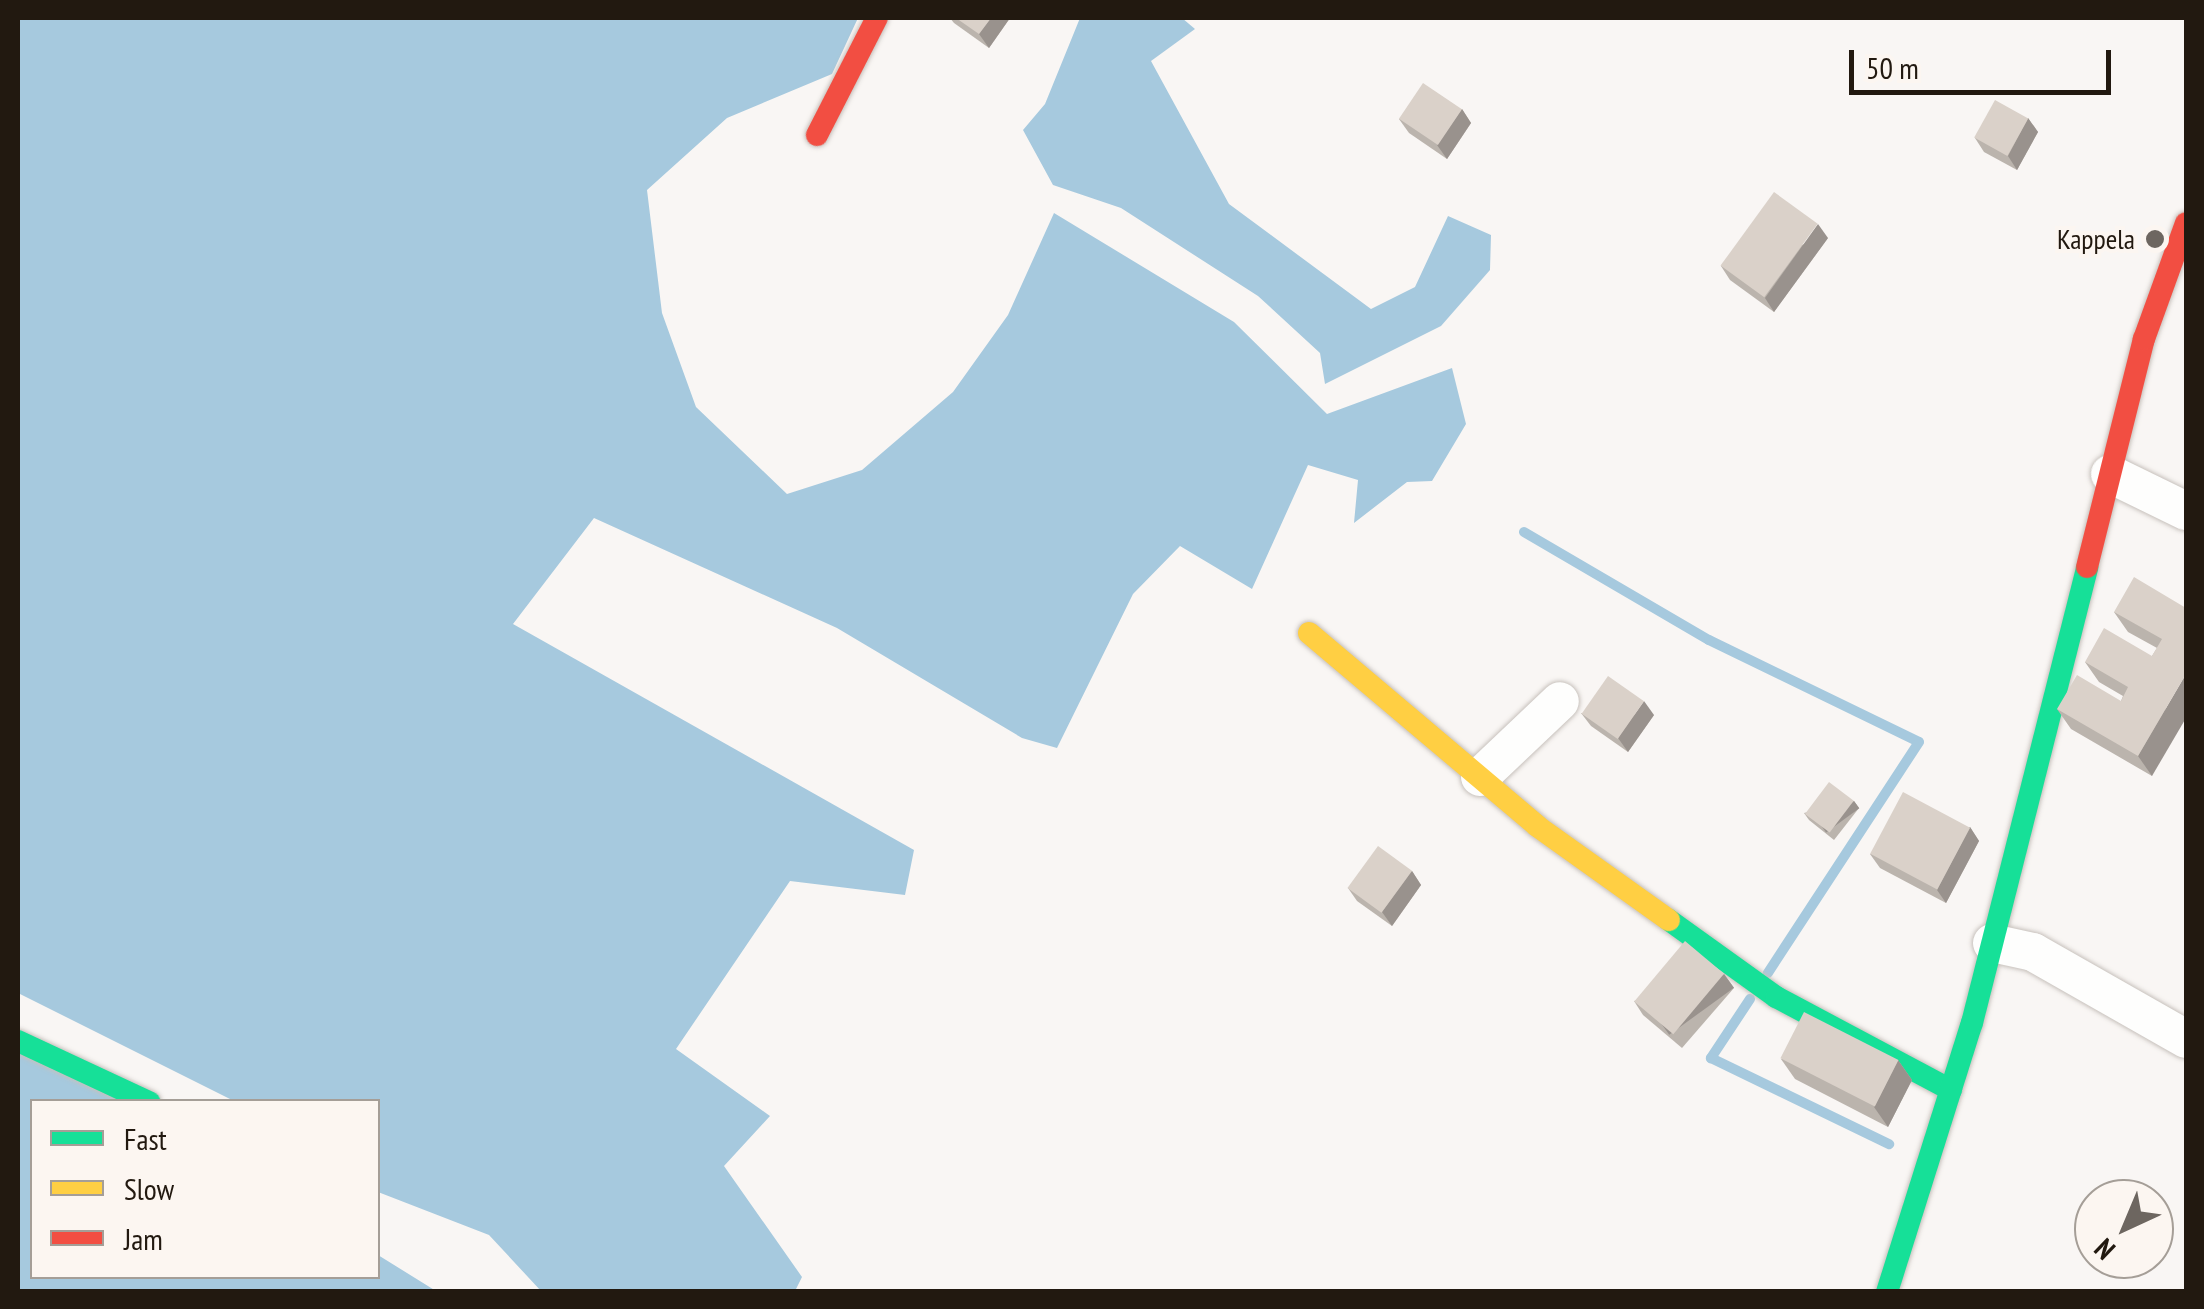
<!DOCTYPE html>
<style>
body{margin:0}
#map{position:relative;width:2204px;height:1309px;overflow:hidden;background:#f9f6f4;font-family:"PT Sans Narrow",sans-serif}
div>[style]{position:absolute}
.water>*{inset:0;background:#a6c9de}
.stream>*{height:10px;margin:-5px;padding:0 5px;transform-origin:5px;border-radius:5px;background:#a6c9de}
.roads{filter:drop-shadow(0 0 2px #c7c1bc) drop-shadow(0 0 2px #c7c1bc)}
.street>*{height:38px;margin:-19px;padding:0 19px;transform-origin:19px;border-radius:19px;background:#fefefd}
.fast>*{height:22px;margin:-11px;padding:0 11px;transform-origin:11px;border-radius:11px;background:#16e098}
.slow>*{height:22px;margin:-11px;padding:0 11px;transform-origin:11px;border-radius:11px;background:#ffcf43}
.jam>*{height:22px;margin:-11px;padding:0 11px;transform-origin:11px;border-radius:11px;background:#f24e42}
.wall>*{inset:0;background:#bbb4ad}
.shaded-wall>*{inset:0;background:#99928d;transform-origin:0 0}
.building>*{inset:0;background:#dad1c9;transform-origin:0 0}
.dots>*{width:28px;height:28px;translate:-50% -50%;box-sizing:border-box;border:5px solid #fcf6f1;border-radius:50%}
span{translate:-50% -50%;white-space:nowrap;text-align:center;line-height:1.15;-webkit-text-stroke:8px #fcf6f1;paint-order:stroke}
.poi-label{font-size:28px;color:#221910}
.right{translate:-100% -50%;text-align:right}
.frame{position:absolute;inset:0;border:20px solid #221910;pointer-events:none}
.legend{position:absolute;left:30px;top:1099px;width:350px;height:180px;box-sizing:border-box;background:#fcf6f1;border:2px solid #a59e97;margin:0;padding:12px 18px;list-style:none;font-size:30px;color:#221910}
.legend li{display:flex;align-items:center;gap:20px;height:50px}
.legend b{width:50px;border:2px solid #a59e97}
.north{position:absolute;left:2074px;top:1179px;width:100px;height:100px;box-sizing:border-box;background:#fcf6f1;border:2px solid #a59e97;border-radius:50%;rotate:224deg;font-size:28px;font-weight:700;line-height:40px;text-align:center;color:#221910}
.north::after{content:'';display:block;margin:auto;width:35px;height:45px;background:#6d6660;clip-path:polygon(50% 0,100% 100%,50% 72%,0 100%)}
.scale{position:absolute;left:1849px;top:50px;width:262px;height:45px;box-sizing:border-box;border:5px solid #221910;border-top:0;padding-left:12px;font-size:30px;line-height:35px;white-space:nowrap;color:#221910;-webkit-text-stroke:8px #fcf6f1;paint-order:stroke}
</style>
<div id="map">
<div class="water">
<div style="clip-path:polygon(18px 18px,858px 18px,832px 74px,727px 118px,647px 190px,662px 313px,696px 407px,787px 494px,862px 470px,953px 392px,1008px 315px,1054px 213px,1234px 322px,1327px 414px,1452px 368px,1466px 424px,1432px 481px,1407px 482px,1354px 523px,1358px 480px,1308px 465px,1252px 589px,1180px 546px,1133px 594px,1057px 748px,1022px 738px,837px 628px,594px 518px,513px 624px,914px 850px,905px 895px,790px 881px,676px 1049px,770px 1116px,724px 1166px,802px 1277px,795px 1291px,541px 1291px,489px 1235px,378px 1192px,378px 1102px,234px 1101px,18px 993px)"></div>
<div style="clip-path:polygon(1080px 18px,1182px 18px,1195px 29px,1151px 61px,1229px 204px,1371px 309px,1415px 287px,1448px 216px,1491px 235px,1490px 270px,1441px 326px,1325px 384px,1320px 353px,1258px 296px,1121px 208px,1053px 185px,1023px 130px,1045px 104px)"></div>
<div style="clip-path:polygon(18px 1050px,131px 1101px,32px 1102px,32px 1276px,378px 1276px,378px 1255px,436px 1291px,18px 1291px)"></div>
</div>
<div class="stream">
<div style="left:1524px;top:532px;width:214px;rotate:30.3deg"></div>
<div style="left:1709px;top:640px;width:233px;rotate:25.9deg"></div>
<div style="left:1919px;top:742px;width:276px;rotate:123.2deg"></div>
<div style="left:1750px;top:999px;width:71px;rotate:123.5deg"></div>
<div style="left:1711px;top:1058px;width:198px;rotate:25.8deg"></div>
</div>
<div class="roads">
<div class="street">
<div style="left:2110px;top:474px;width:85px;rotate:26deg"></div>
<div style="left:1480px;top:777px;width:110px;rotate:-43.5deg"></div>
<div style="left:1992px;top:943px;width:42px;rotate:12.4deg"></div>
<div style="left:2033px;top:952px;width:176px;rotate:29.6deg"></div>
</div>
<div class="fast">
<div style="left:1669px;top:920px;width:132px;rotate:35.7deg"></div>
<div style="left:1776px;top:997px;width:198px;rotate:28deg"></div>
<div style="left:18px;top:1041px;width:145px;rotate:25deg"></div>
<div style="left:1887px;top:1292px;width:282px;rotate:-72.5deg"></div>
<div style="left:1972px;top:1023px;width:470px;rotate:-75.8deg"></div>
</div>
<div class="slow">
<div style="left:1309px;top:633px;width:299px;rotate:40.2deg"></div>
<div style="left:1537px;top:826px;width:162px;rotate:35.5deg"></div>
</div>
<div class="jam">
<div style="left:817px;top:135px;width:131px;rotate:-62.9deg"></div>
<div style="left:2087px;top:567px;width:235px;rotate:-76deg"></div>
<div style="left:2144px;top:339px;width:123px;rotate:-70.1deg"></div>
</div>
</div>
<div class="wall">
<div style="clip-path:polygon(950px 18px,1010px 18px,989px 48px,954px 23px)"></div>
<div style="clip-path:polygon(1462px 109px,1471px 123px,1447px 159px,1409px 133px,1399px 119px)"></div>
<div style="clip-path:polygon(2028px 118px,2038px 132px,2017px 170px,1984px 152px,1975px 138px)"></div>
<div style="clip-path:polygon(1828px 238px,1774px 312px,1730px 280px,1721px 266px)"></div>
<div style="clip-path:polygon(2186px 608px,2152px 776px,2071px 729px,2057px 709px,2121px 701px,2123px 696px,2099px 682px,2085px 662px,2152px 656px,2157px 648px,2128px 632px,2114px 612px)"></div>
<div style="clip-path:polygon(1581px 713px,1654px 715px,1628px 752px,1591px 726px)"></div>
<div style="clip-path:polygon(1854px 801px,1859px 808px,1834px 840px,1809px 820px,1804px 813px)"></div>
<div style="clip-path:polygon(1970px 827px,1979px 841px,1946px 903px,1880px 868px,1870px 854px)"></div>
<div style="clip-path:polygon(1412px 871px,1421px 885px,1392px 926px,1357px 901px,1348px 888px)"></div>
<div style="clip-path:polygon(1724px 974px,1734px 988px,1682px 1048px,1643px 1015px,1634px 1001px)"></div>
<div style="clip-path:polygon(1781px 1059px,1898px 1060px,1912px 1080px,1888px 1127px,1795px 1079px)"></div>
</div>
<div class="shaded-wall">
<div style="clip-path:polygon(991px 18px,1010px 18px,989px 48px,979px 34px)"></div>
<div style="clip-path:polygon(1462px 109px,1471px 123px,1447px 159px,1437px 145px)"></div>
<div style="clip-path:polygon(2028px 118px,2038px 132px,2017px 170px,2008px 156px)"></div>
<div style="clip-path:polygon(1818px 224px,1828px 238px,1774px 312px,1765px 298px)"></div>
<div style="clip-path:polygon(2186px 674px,2186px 718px,2152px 776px,2138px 756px)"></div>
<div style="clip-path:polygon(1644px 701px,1654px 715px,1628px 752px,1618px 738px)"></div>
<div style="left:1854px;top:801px;width:9px;height:41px;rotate:54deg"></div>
<div style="clip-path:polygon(1970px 827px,1979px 841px,1946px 903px,1937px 890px)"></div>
<div style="clip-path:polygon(1412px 871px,1421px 885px,1392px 926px,1382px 912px)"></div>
<div style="left:1724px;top:974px;width:17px;height:80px;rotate:54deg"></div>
<div style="clip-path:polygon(1898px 1060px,1912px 1080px,1888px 1127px,1874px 1107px)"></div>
</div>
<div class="building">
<div style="clip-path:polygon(956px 18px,991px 18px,979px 34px)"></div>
<div style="left:1423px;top:83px;width:47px;height:43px;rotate:34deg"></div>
<div style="left:1995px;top:100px;width:38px;height:43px;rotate:29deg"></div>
<div style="left:1774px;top:192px;width:54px;height:91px;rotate:36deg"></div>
<div style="clip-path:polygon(2134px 577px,2186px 608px,2186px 674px,2138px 756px,2057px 709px,2077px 675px,2121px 701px,2128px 687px,2085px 662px,2104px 628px,2152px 656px,2162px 639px,2114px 612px)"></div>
<div style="left:1608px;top:676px;width:44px;height:46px;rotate:35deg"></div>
<div style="left:1829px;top:782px;width:31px;height:40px;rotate:37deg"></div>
<div style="left:1903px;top:792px;width:76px;height:70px;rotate:28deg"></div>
<div style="left:1378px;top:846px;width:42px;height:52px;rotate:36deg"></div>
<div style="left:1685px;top:941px;width:51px;height:79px;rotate:40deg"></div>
<div style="left:1804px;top:1012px;width:106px;height:52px;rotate:27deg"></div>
</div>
<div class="dots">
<div style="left:2155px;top:239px;background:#6d6660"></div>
</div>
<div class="poi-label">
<span class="right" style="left:2135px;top:239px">Kappela</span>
</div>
<div class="frame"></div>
<ul class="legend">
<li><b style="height:12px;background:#16e098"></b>Fast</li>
<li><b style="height:12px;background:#ffcf43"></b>Slow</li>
<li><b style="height:12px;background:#f24e42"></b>Jam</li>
</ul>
<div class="north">N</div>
<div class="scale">50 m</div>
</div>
